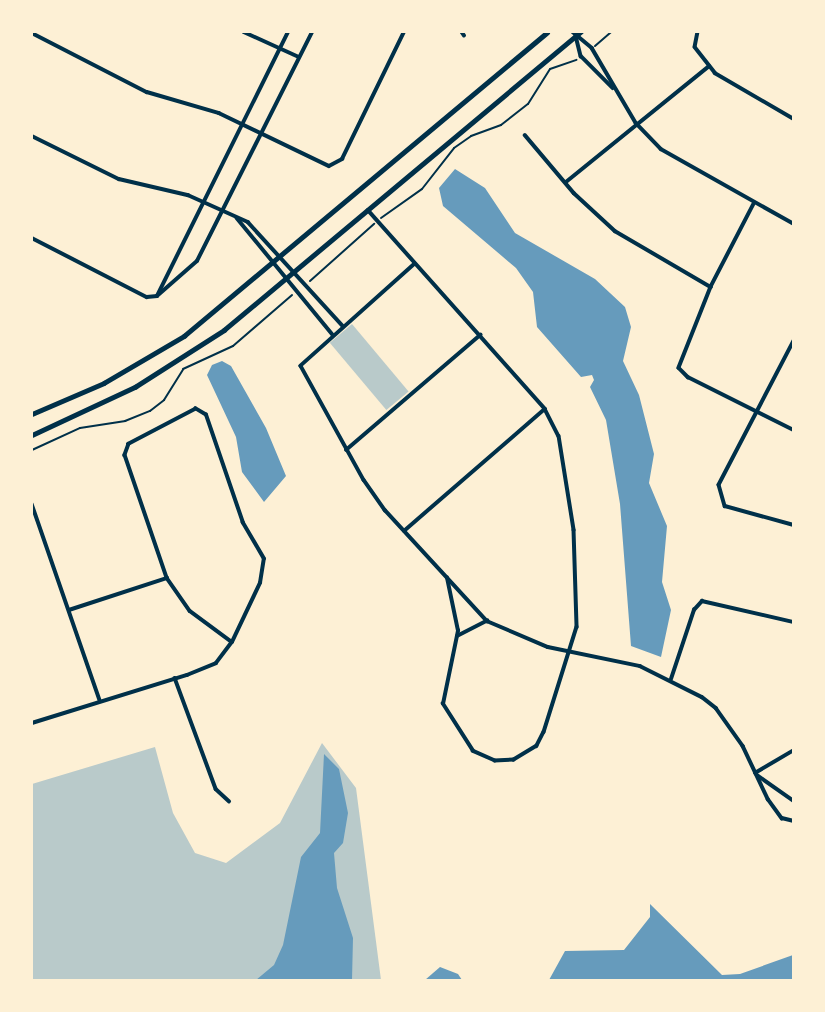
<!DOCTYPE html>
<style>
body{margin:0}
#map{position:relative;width:825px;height:1012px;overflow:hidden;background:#fdf0d5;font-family:"Golos Text",sans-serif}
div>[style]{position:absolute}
.green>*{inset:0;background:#b9caca;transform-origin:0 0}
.water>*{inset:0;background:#669bbc}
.path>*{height:2px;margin:-1px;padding:0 1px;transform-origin:1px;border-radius:1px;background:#003049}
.minor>*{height:3.5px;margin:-1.75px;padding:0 1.75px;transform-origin:1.75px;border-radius:1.75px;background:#003049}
.secondary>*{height:4.5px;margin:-2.25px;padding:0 2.25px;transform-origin:2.25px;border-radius:2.25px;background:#003049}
span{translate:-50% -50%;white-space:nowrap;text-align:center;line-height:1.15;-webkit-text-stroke:5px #fdf0d5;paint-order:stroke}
.frame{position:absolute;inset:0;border:33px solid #fdf0d5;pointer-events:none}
</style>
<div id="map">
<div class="green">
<div style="left:352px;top:324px;width:88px;height:29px;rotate:50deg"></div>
<div style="clip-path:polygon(322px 743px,356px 788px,381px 980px,32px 981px,32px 784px,155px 747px,173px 813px,195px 853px,226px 863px,280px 823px)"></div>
</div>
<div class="water">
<div style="clip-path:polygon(455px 169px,485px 188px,515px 233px,595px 279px,625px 307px,631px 327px,623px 361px,639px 395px,654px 454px,649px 483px,667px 526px,662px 582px,671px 610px,661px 657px,631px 646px,620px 504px,606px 420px,590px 387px,594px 380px,592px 375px,581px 377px,537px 327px,533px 292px,516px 268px,443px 206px,439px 188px)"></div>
<div style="clip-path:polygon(222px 361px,231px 366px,266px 428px,286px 476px,264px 502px,242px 472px,236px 437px,207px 375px,212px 365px)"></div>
<div style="clip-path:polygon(324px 754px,339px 769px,348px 813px,343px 843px,334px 853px,337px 888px,353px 938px,352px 980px,256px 980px,274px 965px,283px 945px,301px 857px,320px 833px)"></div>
<div style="clip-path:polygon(650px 904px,722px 975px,740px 974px,793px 955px,793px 980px,549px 980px,565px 951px,624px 950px,650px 917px)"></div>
<div style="clip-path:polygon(440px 967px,458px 974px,462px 980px,425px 980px)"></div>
</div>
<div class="path">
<div style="left:595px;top:46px;width:21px;rotate:-41deg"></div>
<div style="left:381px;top:218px;width:50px;rotate:-35.3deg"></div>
<div style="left:422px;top:189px;width:52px;rotate:-52deg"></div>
<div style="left:454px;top:148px;width:21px;rotate:-35deg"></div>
<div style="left:471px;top:136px;width:32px;rotate:-20deg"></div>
<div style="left:501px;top:125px;width:34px;rotate:-38deg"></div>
<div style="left:528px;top:104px;width:41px;rotate:-57.8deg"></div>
<div style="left:550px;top:69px;width:28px;rotate:-19deg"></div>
<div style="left:310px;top:281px;width:86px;rotate:-41.7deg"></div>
<div style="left:32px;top:450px;width:53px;rotate:-24.6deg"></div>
<div style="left:80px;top:428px;width:46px;rotate:-8.8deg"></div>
<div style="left:125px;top:421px;width:27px;rotate:-22deg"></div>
<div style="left:150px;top:411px;width:18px;rotate:-38deg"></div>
<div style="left:164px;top:400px;width:36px;rotate:-58deg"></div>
<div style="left:183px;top:369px;width:55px;rotate:-24.7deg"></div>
<div style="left:233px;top:346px;width:78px;rotate:-40.8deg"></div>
</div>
<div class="minor">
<div style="left:244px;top:32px;width:60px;rotate:24.4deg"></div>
<div style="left:462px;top:32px;width:4px;rotate:56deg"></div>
<div style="left:573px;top:32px;width:25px;rotate:40deg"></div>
<div style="left:592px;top:48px;width:87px;rotate:59.6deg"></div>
<div style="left:636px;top:123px;width:36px;rotate:46deg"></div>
<div style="left:661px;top:149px;width:153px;rotate:29.4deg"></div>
<div style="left:698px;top:32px;width:15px;rotate:101deg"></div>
<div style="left:695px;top:47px;width:33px;rotate:52deg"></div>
<div style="left:715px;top:73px;width:91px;rotate:30.2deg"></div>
<div style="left:32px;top:33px;width:129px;rotate:27.2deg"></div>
<div style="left:147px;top:92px;width:75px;rotate:16.3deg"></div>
<div style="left:219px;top:113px;width:122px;rotate:25.7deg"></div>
<div style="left:329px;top:166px;width:15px;rotate:-28deg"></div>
<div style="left:342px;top:159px;width:141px;rotate:-64deg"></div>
<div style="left:576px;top:36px;width:21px;rotate:76deg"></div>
<div style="left:581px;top:56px;width:45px;rotate:45deg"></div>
<div style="left:525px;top:135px;width:76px;rotate:49.8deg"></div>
<div style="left:574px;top:193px;width:56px;rotate:42.8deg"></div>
<div style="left:615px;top:231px;width:111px;rotate:30.3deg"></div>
<div style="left:32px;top:136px;width:97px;rotate:26.3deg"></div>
<div style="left:119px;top:179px;width:71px;rotate:13.1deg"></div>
<div style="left:188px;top:195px;width:66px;rotate:24.2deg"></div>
<div style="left:248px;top:222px;width:141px;rotate:47.6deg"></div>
<div style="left:566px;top:182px;width:184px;rotate:-39deg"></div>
<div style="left:754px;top:204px;width:93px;rotate:117.4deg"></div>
<div style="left:711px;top:287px;width:87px;rotate:111.6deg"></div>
<div style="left:679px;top:368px;width:13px;rotate:45deg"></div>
<div style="left:688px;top:377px;width:119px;rotate:26.6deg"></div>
<div style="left:368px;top:210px;width:266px;rotate:48.3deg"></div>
<div style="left:545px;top:409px;width:30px;rotate:63deg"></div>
<div style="left:559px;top:436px;width:95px;rotate:80.9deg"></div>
<div style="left:574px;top:530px;width:97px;rotate:88.2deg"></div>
<div style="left:577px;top:627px;width:110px;rotate:107.4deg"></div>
<div style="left:544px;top:732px;width:16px;rotate:117deg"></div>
<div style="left:537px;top:746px;width:27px;rotate:149deg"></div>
<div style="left:514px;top:760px;width:19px;rotate:177deg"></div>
<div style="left:495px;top:761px;width:24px;rotate:-156deg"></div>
<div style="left:473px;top:751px;width:56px;rotate:-122.6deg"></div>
<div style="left:443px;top:704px;width:75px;rotate:-78.4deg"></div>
<div style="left:458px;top:631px;width:54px;rotate:-101.7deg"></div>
<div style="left:237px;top:218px;width:151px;rotate:50.6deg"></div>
<div style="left:32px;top:238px;width:129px;rotate:27.2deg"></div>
<div style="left:147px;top:297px;width:10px;rotate:-6deg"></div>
<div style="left:415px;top:264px;width:153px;rotate:138.2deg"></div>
<div style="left:301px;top:366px;width:130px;rotate:61.1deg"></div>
<div style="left:364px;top:480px;width:37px;rotate:55deg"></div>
<div style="left:385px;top:510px;width:151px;rotate:47.4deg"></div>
<div style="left:487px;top:621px;width:66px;rotate:23.1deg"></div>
<div style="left:548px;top:647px;width:94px;rotate:11.7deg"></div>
<div style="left:640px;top:666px;width:69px;rotate:26.6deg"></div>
<div style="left:702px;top:697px;width:18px;rotate:38deg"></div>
<div style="left:716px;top:708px;width:47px;rotate:54.6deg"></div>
<div style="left:743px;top:746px;width:59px;rotate:64.7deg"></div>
<div style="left:768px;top:799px;width:24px;rotate:54deg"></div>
<div style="left:782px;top:818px;width:12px;rotate:14deg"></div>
<div style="left:157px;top:296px;width:53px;rotate:-41.2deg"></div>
<div style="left:197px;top:261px;width:256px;rotate:-63.3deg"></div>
<div style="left:157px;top:296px;width:295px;rotate:-63.6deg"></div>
<div style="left:794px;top:341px;width:162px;rotate:117.5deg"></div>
<div style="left:719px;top:485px;width:22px;rotate:74deg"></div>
<div style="left:725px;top:506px;width:72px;rotate:15.4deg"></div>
<div style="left:346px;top:450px;width:177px;rotate:-40.6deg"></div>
<div style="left:32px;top:504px;width:207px;rotate:70.9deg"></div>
<div style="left:404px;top:531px;width:186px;rotate:-40.9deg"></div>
<div style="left:69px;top:610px;width:103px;rotate:-18.1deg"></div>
<div style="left:457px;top:636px;width:34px;rotate:-27deg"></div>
<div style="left:175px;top:678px;width:118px;rotate:69.7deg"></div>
<div style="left:216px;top:789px;width:18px;rotate:43deg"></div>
<div style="left:671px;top:679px;width:73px;rotate:-71.6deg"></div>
<div style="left:694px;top:610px;width:12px;rotate:-48deg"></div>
<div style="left:702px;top:601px;width:94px;rotate:12.9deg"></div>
<div style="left:32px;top:723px;width:162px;rotate:-17.2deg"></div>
<div style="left:187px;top:675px;width:31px;rotate:-22deg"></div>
<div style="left:216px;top:663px;width:26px;rotate:-53deg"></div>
<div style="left:232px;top:642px;width:65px;rotate:-64.6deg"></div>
<div style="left:260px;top:583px;width:24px;rotate:-81deg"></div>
<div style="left:264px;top:559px;width:42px;rotate:-120.3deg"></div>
<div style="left:243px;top:523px;width:114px;rotate:-108.9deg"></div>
<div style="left:206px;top:415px;width:12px;rotate:-149deg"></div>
<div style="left:196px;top:409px;width:76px;rotate:152.4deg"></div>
<div style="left:129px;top:444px;width:12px;rotate:110deg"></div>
<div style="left:125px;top:455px;width:130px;rotate:71.1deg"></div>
<div style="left:167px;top:578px;width:40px;rotate:55.1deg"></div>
<div style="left:190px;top:611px;width:52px;rotate:36.4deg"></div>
<div style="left:755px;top:773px;width:45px;rotate:-30.5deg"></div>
<div style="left:757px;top:775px;width:45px;rotate:35.1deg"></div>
</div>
<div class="secondary">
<div style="left:32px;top:414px;width:78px;rotate:-23.3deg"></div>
<div style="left:104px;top:383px;width:93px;rotate:-30.4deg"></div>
<div style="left:184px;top:336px;width:473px;rotate:-39.9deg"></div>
<div style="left:32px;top:435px;width:114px;rotate:-25deg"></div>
<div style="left:135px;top:387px;width:106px;rotate:-32.6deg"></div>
<div style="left:224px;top:330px;width:465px;rotate:-39.9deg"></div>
</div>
<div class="frame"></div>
</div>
